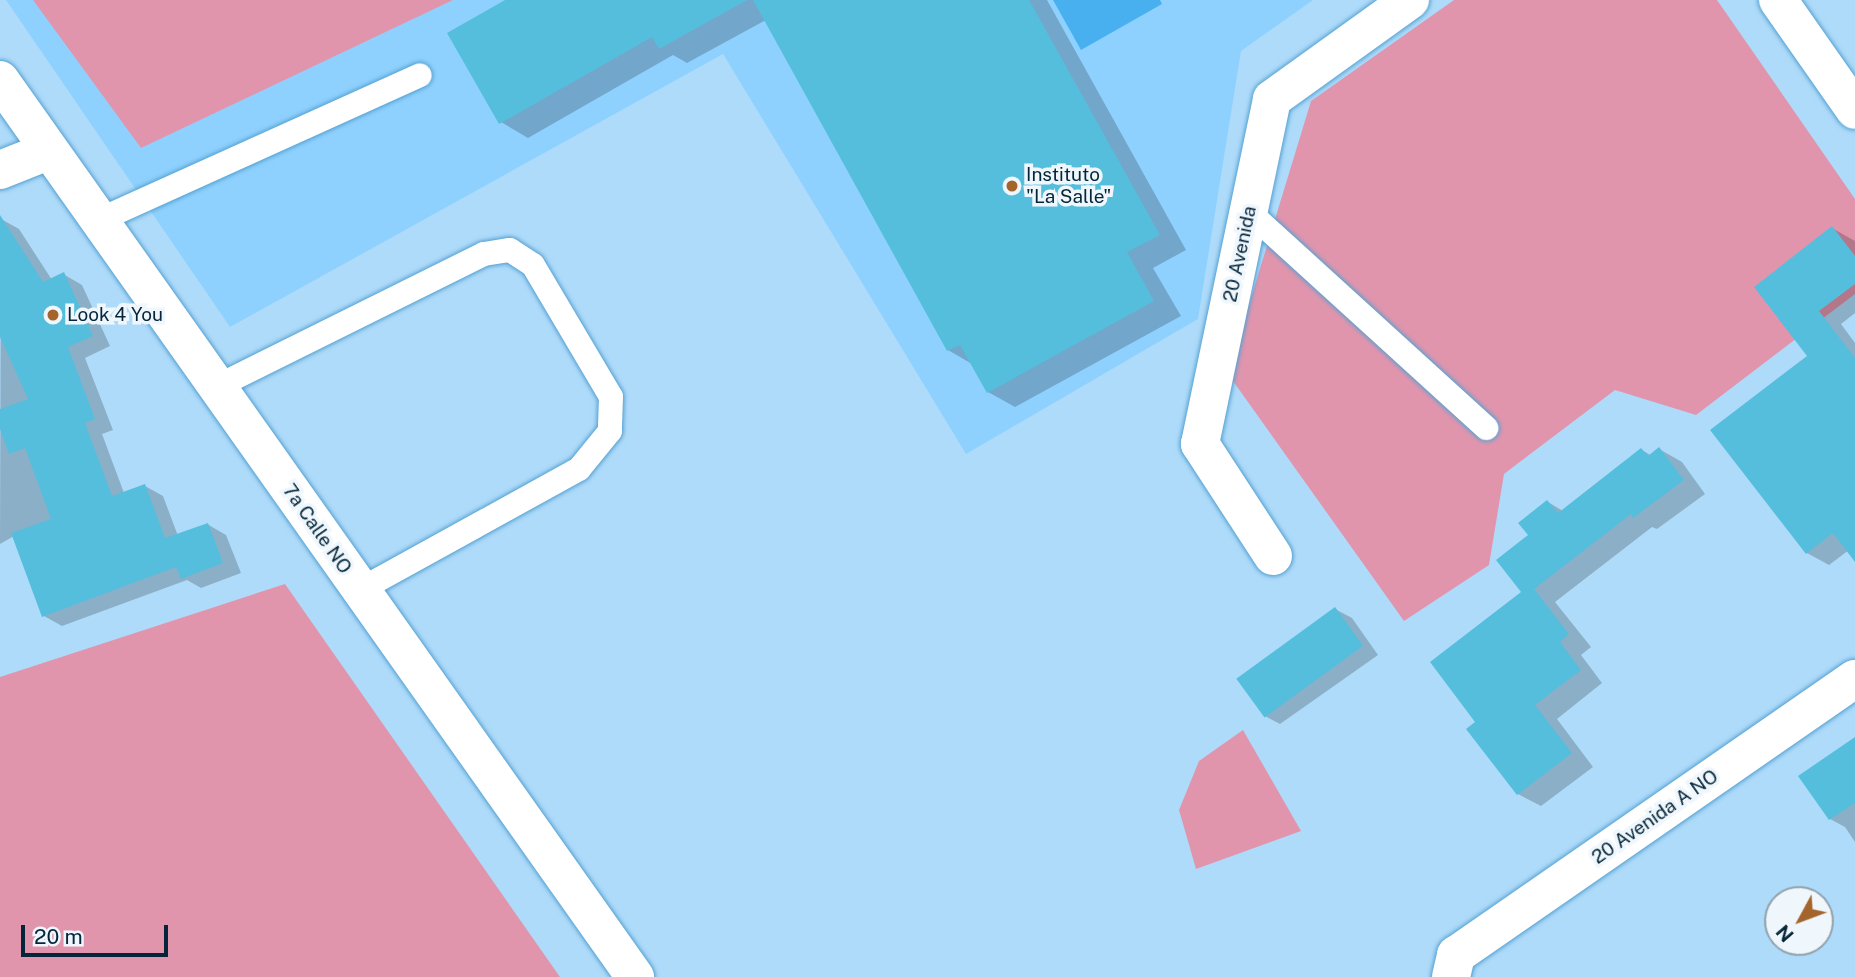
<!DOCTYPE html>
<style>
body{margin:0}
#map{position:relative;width:1855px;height:977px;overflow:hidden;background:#afdbfa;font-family:"Public Sans",sans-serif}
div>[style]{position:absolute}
.built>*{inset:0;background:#8fd1fe}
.green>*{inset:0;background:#e195ad}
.water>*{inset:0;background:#49b0f0}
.shadow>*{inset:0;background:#0003}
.building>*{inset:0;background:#54bedc;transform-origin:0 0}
.roads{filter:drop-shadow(0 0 2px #54a1d2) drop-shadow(0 0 2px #54a1d2)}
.lane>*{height:24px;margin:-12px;padding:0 12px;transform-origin:12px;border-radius:12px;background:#fff}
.street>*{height:38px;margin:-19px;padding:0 19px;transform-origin:19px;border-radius:19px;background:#fff}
.dots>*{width:19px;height:19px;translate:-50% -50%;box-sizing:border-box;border:4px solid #eff6fc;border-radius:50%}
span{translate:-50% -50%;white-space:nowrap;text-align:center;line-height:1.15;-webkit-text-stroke:7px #eff6fc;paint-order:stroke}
.poi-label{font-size:19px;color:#05263a}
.left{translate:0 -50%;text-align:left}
.street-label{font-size:19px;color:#05263a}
.north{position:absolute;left:1764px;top:886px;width:70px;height:70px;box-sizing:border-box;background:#eff6fc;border:2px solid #91a3ae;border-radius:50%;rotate:229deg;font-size:19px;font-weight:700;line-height:28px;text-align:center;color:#05263a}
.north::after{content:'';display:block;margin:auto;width:24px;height:32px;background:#a4652c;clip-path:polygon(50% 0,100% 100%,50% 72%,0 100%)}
.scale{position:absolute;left:21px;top:925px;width:147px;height:32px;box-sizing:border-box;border:4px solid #05263a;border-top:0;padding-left:9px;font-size:21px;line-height:24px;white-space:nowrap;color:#05263a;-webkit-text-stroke:5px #eff6fc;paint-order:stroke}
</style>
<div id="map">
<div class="built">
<div style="clip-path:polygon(6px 0,1313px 0,1241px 51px,1198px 319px,966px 454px,723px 54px,230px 327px)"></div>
</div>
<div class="green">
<div style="clip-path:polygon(33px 0,453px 0,141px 148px)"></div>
<div style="clip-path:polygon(1454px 0,1717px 0,1855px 199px,1855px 294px,1696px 415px,1615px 390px,1504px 474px,1489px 565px,1404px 621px,1228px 374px,1311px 101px)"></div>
<div style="clip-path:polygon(285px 584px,560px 977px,0 977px,0 677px)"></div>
<div style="clip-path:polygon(1243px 730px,1301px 831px,1196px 869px,1179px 810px,1199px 761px)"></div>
</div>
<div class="water">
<div style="clip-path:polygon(1053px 0,1160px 0,1162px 4px,1081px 50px)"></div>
</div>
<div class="shadow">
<div style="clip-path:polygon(509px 0,1047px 0,1186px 250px,1153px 268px,1181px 316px,1015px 407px,988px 392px,972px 364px,948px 350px,766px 20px,687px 63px,673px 55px,528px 138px,501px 122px)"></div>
<div style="clip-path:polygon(1px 219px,19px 229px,52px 280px,63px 274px,82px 285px,110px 346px,85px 358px,113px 430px,102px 434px,124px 493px,145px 486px,163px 496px,178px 536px,207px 524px,226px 535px,241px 573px,201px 588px,187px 580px,62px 626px,44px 616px,14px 536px,0 544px)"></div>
<div style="clip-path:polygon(1832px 228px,1855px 241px,1855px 313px,1841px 324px,1855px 343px,1855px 559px,1849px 550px,1829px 565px,1807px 553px,1810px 356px)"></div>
<div style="clip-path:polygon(1659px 449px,1682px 462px,1705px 494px,1657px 529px,1652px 527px,1555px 602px,1591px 647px,1581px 655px,1602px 683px,1557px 719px,1593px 767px,1541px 806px,1518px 794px,1478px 722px,1524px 593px,1530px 536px,1548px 502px,1563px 511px,1642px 450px,1652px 456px)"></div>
<div style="clip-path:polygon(1335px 609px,1352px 618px,1378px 655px,1280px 724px,1263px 715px)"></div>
<div style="clip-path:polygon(1855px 739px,1855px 842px,1845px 827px,1830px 819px)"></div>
</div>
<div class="building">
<div style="clip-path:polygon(505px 0,747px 0,659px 49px,652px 37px,499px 124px,447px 33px)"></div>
<div style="clip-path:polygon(753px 0,1029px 0,1160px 235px,1127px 252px,1154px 301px,987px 393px,960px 345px,947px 351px)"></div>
<div style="clip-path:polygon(0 215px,43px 282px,64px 272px,93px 336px,68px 347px,95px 419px,85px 423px,112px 496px,145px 484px,165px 538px,208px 523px,223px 563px,181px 579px,172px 557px,176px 567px,42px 617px,11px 533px,51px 519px,25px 448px,9px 454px,0 429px,0 409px,28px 399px,0 337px)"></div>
<div style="clip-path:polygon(1832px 226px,1855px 256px,1855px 284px,1819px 311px,1855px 358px,1855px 562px,1833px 533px,1806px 554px,1710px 430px,1807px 356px,1754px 287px)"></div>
<div style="clip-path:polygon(1659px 447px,1684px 480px,1633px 518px,1631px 514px,1534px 589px,1569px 634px,1560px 642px,1581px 670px,1535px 705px,1572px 753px,1517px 795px,1466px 729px,1475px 722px,1430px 662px,1521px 592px,1496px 560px,1528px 535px,1518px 523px,1547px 500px,1558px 513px,1641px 448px,1648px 456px)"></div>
<div style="left:1335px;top:607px;width:48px;height:122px;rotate:54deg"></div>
<div style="clip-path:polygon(1855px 737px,1855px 803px,1829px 820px,1798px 776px)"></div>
</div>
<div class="roads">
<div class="lane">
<div style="left:1249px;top:212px;width:321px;rotate:42.3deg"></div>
<div style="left:97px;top:221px;width:354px;rotate:-24.3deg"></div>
<div style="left:216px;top:387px;width:299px;rotate:-26.4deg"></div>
<div style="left:484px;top:254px;width:26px;rotate:-9deg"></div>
<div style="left:510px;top:250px;width:27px;rotate:33deg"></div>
<div style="left:533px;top:265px;width:153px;rotate:59.4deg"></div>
<div style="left:611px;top:397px;width:34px;rotate:92deg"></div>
<div style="left:610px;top:431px;width:49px;rotate:129.2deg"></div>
<div style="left:579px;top:469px;width:250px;rotate:151.1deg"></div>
</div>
<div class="street">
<div style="left:1778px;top:0;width:134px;rotate:55deg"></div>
<div style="left:0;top:80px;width:1099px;rotate:54.7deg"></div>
<div style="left:0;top:170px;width:52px;rotate:-21.6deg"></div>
<div style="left:1273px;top:556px;width:134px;rotate:-123.1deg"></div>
<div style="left:1200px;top:444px;width:352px;rotate:-78.2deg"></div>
<div style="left:1272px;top:99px;width:170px;rotate:-35.7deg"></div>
<div style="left:1451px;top:977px;width:23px;rotate:-77deg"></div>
<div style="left:1456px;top:955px;width:485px;rotate:-34.7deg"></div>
</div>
</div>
<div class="dots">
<div style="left:1012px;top:186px;background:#a4652c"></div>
<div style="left:53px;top:315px;background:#a4652c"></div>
</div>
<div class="poi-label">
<span class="left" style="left:1026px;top:186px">Instituto<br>"La Salle"</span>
<span class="left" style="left:67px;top:315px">Look 4 You</span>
</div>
<div class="street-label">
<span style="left:1240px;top:254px;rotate:-78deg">20 Avenida</span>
<span style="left:317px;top:529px;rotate:55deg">7a Calle NO</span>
<span style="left:1655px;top:817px;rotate:-35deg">20 Avenida A NO</span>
</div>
<div class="north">N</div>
<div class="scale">20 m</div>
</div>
